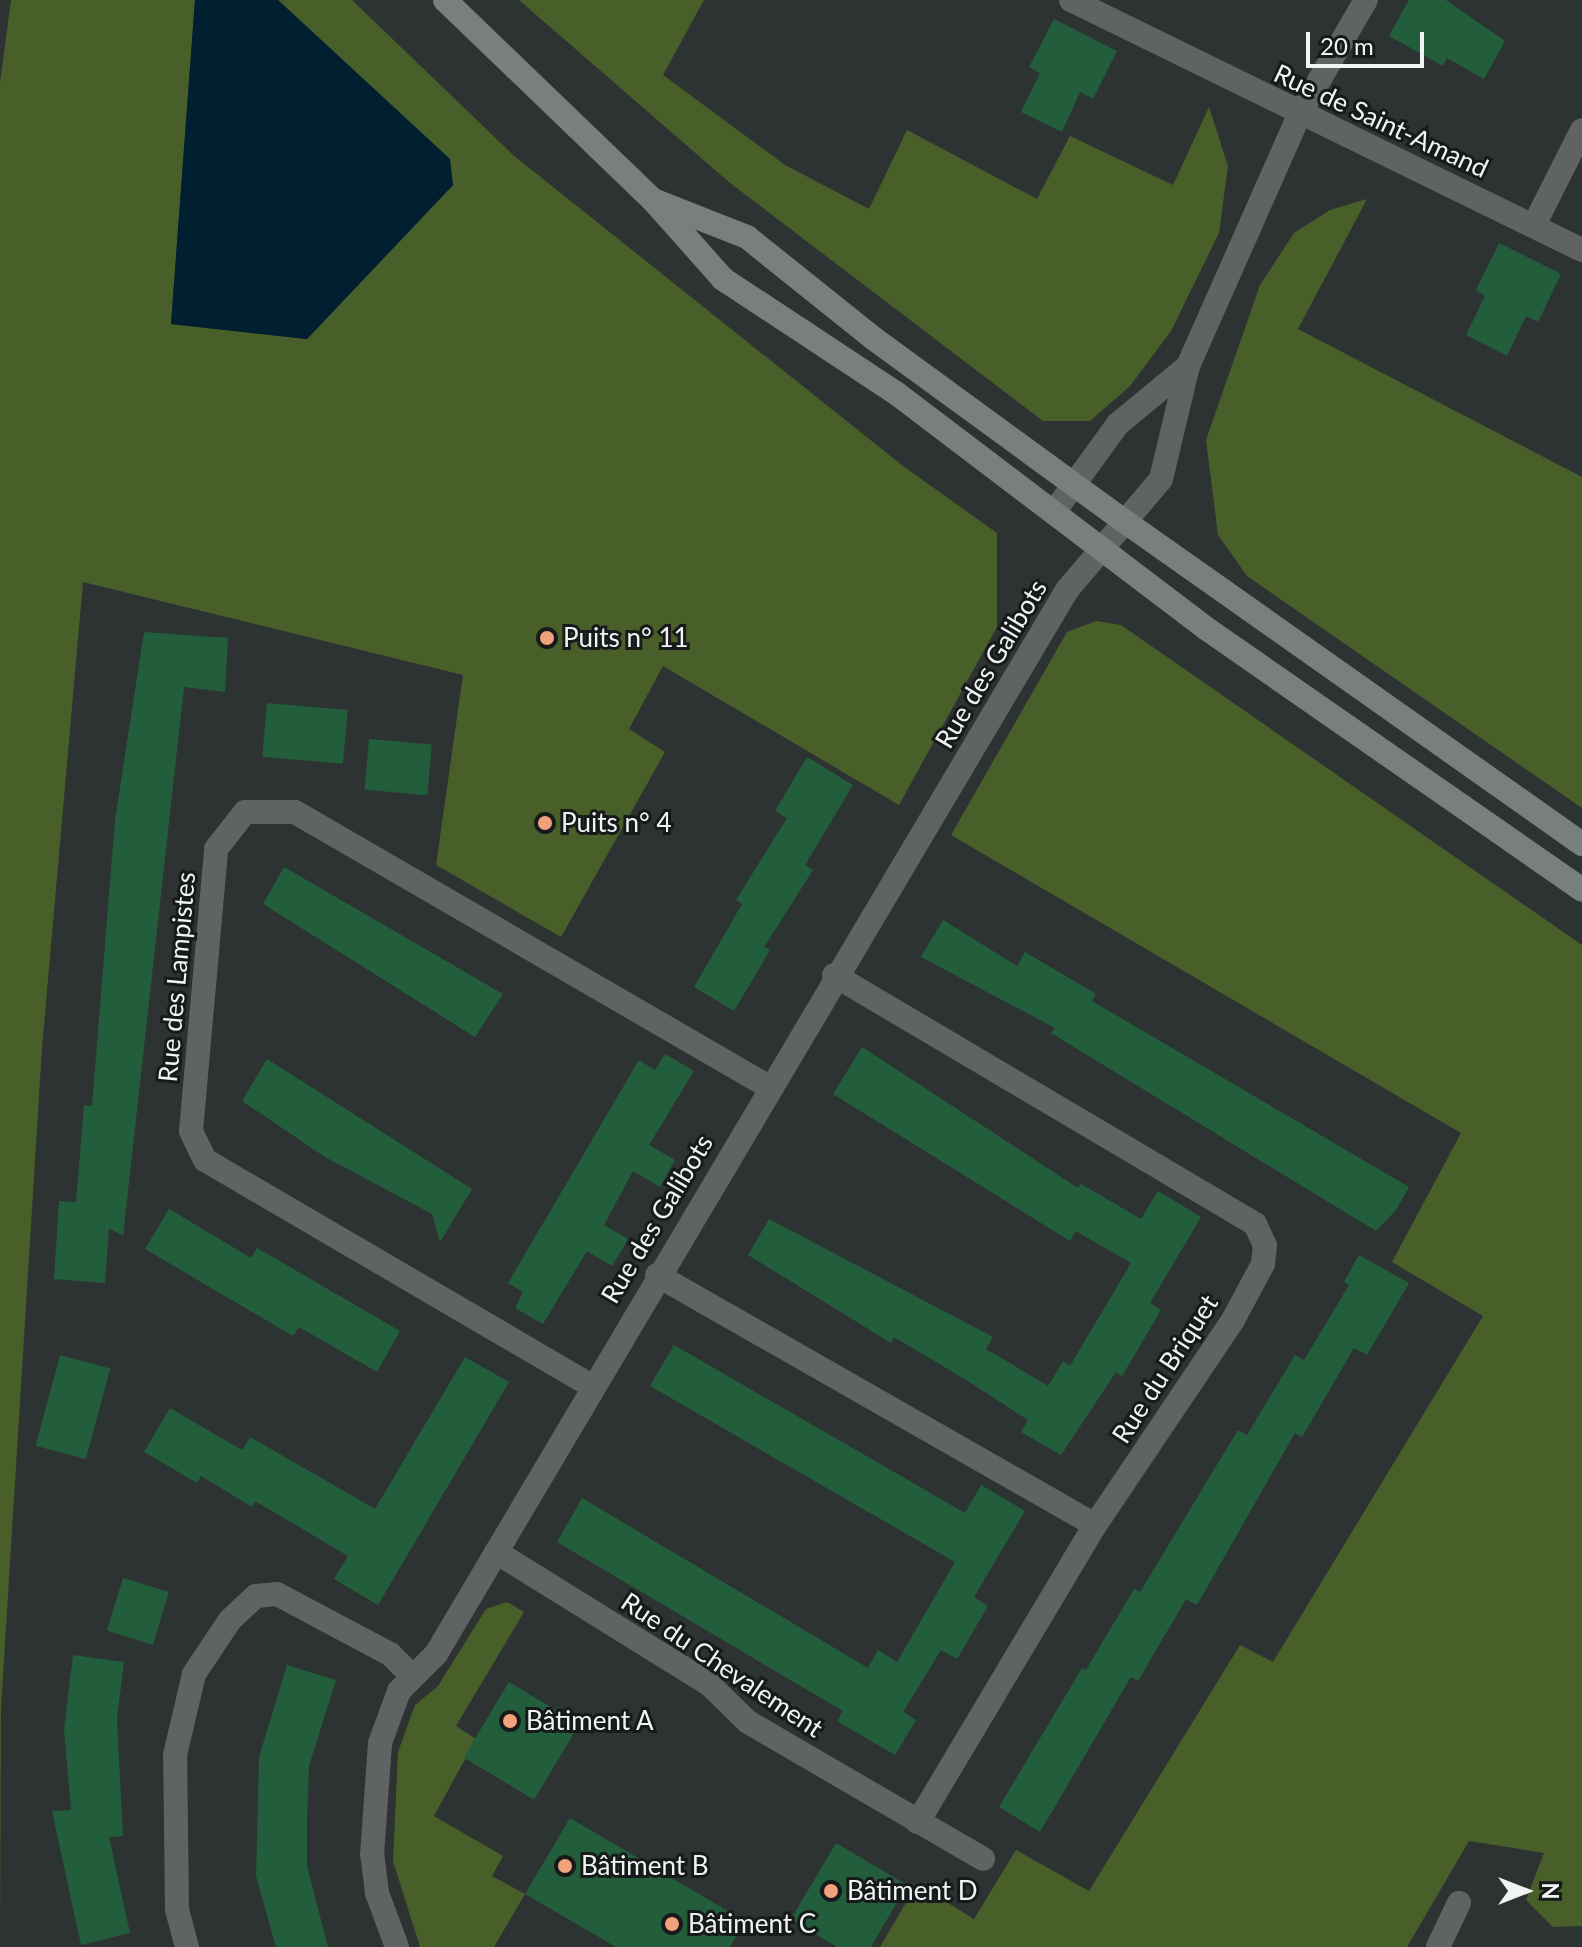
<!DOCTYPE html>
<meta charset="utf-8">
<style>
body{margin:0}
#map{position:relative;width:1582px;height:1947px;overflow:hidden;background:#2d3332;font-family:Lato,sans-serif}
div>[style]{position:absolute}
.green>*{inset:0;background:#495f2a}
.water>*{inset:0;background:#001f31}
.building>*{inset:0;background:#235e3c;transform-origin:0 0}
.minor>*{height:24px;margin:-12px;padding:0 12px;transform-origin:12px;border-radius:12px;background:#5f6363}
.secondary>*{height:24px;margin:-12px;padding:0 12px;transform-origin:12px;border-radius:12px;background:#797e7f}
.dots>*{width:22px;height:22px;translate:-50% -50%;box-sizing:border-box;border:4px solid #171a1a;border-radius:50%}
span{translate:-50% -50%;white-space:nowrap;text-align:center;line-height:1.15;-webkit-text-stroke:6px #171a1a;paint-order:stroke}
.street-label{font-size:26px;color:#f0f4f3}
.poi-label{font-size:26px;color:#f0f4f3}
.left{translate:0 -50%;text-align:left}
.north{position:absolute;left:1486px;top:1851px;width:80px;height:80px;-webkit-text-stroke:6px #171a1a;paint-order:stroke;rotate:90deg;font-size:22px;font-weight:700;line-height:32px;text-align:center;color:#f0f4f3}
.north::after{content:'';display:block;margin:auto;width:28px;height:36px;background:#f0f4f3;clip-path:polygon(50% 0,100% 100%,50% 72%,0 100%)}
.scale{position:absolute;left:1306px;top:32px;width:118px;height:36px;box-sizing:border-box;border:4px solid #f0f4f3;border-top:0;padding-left:10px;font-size:24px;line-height:28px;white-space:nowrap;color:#f0f4f3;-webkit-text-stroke:6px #171a1a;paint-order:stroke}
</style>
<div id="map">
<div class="green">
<div style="clip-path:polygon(11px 0,195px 0,171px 324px,307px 339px,453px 185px,449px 159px,278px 0,352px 0,513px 155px,903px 466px,997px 533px,997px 627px,899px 805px,663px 666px,629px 729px,665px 752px,561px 937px,436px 865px,463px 675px,83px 582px,42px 1048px,1px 1708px,0 1947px,0 83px)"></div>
<div style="clip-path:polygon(519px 0,704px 0,663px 75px,785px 165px,869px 209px,907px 130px,1037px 199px,1070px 136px,1173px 185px,1209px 107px,1228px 166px,1219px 233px,1171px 331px,1130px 386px,1090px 421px,1043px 421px,730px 183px)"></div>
<div style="clip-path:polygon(1367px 199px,1298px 329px,1582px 477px,1582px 808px,1247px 576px,1218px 535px,1206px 440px,1260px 285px,1294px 233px,1330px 210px)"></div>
<div style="clip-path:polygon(1096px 621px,1121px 625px,1582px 945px,1582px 1926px,1553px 1927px,1526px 1900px,1544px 1853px,1469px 1841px,1407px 1947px,880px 1947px,917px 1884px,974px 1919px,1016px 1850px,1089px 1891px,1240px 1645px,1273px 1662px,1483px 1316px,1392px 1262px,1461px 1133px,951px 835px,1067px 632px)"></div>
<div style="clip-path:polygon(507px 1602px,524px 1612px,456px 1726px,476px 1739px,434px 1816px,503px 1856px,492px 1876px,525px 1894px,494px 1947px,420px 1947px,393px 1861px,398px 1752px,415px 1705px,438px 1686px,486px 1609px)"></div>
</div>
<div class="water">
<div style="clip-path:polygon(195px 0,278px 0,450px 159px,453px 185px,307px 339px,171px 324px)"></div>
</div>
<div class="building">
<div style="clip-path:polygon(1409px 0,1446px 0,1505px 41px,1484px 79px,1447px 58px,1443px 66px,1389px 36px)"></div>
<div style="clip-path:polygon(1054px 19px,1117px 51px,1093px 99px,1080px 92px,1062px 132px,1021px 112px,1040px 73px,1029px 67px)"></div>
<div style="clip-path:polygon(1499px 243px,1561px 274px,1538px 322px,1526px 316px,1507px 356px,1466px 335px,1485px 296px,1476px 290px)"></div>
<div style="clip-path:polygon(144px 632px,228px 638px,225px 692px,184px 687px,123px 1236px,109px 1228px,105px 1283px,54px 1279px,59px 1201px,76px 1202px,84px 1105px,92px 1106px,115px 820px)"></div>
<div style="left:267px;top:703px;width:81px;height:54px;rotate:5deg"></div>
<div style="left:369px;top:739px;width:63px;height:51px;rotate:5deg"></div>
<div style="clip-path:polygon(807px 757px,853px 785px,805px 865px,813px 870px,764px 947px,770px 950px,734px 1011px,694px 987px,742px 904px,736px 900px,787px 818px,775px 811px)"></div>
<div style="clip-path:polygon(284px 867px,503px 994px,475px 1037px,263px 904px)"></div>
<div style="clip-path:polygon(943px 920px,1017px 966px,1025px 952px,1096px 994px,1092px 1001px,1409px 1187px,1396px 1210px,1376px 1231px,1051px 1033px,1055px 1028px,921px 957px)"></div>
<div style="clip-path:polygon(862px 1047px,1078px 1188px,1081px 1184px,1141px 1219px,1158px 1191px,1201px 1217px,1150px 1303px,1161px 1310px,1122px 1376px,1116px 1372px,1061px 1455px,1021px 1432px,1028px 1420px,966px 1380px,894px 1337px,891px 1343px,748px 1255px,769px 1219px,993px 1337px,986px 1349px,1048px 1386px,1063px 1361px,1070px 1366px,1131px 1263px,1076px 1231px,1070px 1241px,833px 1094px)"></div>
<div style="clip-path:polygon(665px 1054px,694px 1071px,649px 1145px,675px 1160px,660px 1187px,633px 1171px,604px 1225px,628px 1239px,620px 1253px,612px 1266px,587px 1251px,543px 1324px,515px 1308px,523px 1292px,508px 1283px,639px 1060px,655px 1070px)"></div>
<div style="clip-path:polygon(267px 1059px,472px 1189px,440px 1242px,432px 1214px,325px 1157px,242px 1101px)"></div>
<div style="clip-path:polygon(169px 1209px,251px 1258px,257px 1248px,400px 1331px,377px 1372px,299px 1327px,293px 1336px,145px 1249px)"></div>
<div style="clip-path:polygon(1359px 1255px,1409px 1283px,1367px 1355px,1354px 1348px,1302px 1437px,1295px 1433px,1197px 1605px,1186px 1599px,1138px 1681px,1131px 1677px,1040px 1832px,999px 1807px,1082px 1668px,1086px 1670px,1134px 1589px,1140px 1592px,1238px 1430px,1247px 1435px,1295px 1355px,1304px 1360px,1349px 1285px,1344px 1282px)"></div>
<div style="clip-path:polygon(674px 1345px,965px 1513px,981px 1485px,1025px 1511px,974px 1597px,988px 1606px,957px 1659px,941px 1650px,903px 1712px,916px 1720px,895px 1755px,837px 1721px,843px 1711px,557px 1542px,582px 1498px,868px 1668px,878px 1650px,897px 1662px,955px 1562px,650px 1386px)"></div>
<div style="left:60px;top:1355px;width:52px;height:94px;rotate:15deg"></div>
<div style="clip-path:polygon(465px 1357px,509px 1382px,378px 1605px,334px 1579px,348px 1556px,255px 1501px,252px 1507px,201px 1476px,197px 1483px,144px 1452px,170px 1408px,242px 1450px,250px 1437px,375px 1509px)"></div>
<div style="left:123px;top:1578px;width:48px;height:55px;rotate:17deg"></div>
<div style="clip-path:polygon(73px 1655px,124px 1662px,117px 1719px,123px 1836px,109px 1837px,130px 1933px,81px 1945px,52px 1811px,71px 1810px,64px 1729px)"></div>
<div style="clip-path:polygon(287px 1665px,336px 1680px,309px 1766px,307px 1817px,307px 1866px,328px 1947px,276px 1947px,256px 1876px,259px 1757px)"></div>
<div style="left:509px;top:1682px;width:82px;height:88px;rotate:31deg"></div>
<div style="clip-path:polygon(570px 1818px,745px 1921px,730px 1947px,616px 1947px,525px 1894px)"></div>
<div style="clip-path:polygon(836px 1843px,907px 1885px,871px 1947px,837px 1947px,791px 1919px)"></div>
</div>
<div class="minor">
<div style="left:1071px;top:0;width:569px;rotate:26.07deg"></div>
<div style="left:1534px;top:225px;width:106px;rotate:-63.2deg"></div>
<div style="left:1054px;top:512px;width:109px;rotate:-54deg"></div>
<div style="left:1118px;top:424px;width:91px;rotate:-39.6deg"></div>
<div style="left:834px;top:975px;width:489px;rotate:30.6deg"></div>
<div style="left:1255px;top:1224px;width:23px;rotate:65deg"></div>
<div style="left:1265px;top:1245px;width:19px;rotate:96deg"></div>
<div style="left:1263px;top:1264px;width:64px;rotate:118.2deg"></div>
<div style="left:1233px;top:1320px;width:247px;rotate:123.9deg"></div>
<div style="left:1095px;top:1525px;width:346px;rotate:120.8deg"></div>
<div style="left:657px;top:1275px;width:504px;rotate:29.72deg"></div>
<div style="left:590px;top:1385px;width:446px;rotate:-149.7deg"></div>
<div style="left:205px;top:1160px;width:32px;rotate:-116deg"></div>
<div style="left:191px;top:1131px;width:283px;rotate:-84.9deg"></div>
<div style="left:216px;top:849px;width:47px;rotate:-51.9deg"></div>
<div style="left:245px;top:812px;width:50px"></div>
<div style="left:295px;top:812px;width:548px;rotate:30.12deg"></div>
<div style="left:496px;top:1552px;width:251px;rotate:31.8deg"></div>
<div style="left:709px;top:1684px;width:54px;rotate:44.3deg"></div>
<div style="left:748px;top:1722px;width:272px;rotate:30.2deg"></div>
<div style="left:187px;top:1947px;width:39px;rotate:-105deg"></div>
<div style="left:177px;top:1909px;width:154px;rotate:-90.7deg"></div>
<div style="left:175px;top:1755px;width:83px;rotate:-76.8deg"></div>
<div style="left:194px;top:1674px;width:65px;rotate:-56.3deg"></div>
<div style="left:230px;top:1620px;width:35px;rotate:-43deg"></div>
<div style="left:256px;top:1596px;width:21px;rotate:-5deg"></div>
<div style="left:277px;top:1594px;width:128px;rotate:28deg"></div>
<div style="left:390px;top:1654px;width:28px;rotate:45deg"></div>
<div style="left:397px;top:1947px;width:58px;rotate:-110.3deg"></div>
<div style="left:377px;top:1893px;width:38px;rotate:-97deg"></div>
<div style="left:372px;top:1855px;width:112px;rotate:-85.9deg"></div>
<div style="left:380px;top:1743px;width:55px;rotate:-69.9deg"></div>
<div style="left:399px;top:1691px;width:52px;rotate:-45deg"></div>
<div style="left:436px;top:1654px;width:1237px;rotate:-59.33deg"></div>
<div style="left:1067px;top:590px;width:145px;rotate:-49.7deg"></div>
<div style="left:1161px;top:479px;width:116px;rotate:-76.6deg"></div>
<div style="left:1188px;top:366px;width:274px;rotate:-66.1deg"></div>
<div style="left:1299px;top:115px;width:133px;rotate:-59.8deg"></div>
<div style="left:1438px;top:1947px;width:49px;rotate:-64.5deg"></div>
</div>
<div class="secondary">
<div style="left:445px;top:0;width:287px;rotate:43.9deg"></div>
<div style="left:652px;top:199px;width:107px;rotate:48.4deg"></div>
<div style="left:723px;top:279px;width:207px;rotate:33.4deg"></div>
<div style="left:896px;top:393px;width:390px;rotate:37.2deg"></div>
<div style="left:1207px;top:629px;width:457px;rotate:34.8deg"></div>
<div style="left:658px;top:202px;width:96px;rotate:21.5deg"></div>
<div style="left:747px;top:237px;width:161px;rotate:38.7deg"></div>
<div style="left:873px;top:338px;width:314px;rotate:36.1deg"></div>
<div style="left:1127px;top:523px;width:557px;rotate:35.2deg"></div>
</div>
<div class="dots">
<div style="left:547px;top:638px;background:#f1a17c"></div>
<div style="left:545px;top:823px;background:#f1a17c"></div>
<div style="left:510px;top:1721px;background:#f1a17c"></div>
<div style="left:565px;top:1866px;background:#f1a17c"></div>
<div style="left:831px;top:1891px;background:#f1a17c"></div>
<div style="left:672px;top:1924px;background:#f1a17c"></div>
</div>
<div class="street-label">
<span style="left:1381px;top:121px;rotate:25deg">Rue de Saint-Amand</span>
<span style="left:991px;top:664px;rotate:-59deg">Rue des Galibots</span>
<span style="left:177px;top:977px;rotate:-85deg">Rue des Lampistes</span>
<span style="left:657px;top:1219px;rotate:-59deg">Rue des Galibots</span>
<span style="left:1165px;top:1369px;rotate:-57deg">Rue du Briquet</span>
<span style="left:722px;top:1665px;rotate:34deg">Rue du Chevalement</span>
</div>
<div class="poi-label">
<span class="left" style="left:563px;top:638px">Puits n° 11</span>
<span class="left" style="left:561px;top:823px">Puits n° 4</span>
<span class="left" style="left:526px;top:1721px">Bâtiment A</span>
<span class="left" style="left:581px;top:1866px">Bâtiment B</span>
<span class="left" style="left:847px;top:1891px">Bâtiment D</span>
<span class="left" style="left:688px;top:1924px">Bâtiment C</span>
</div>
<div class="north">N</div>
<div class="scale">20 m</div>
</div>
